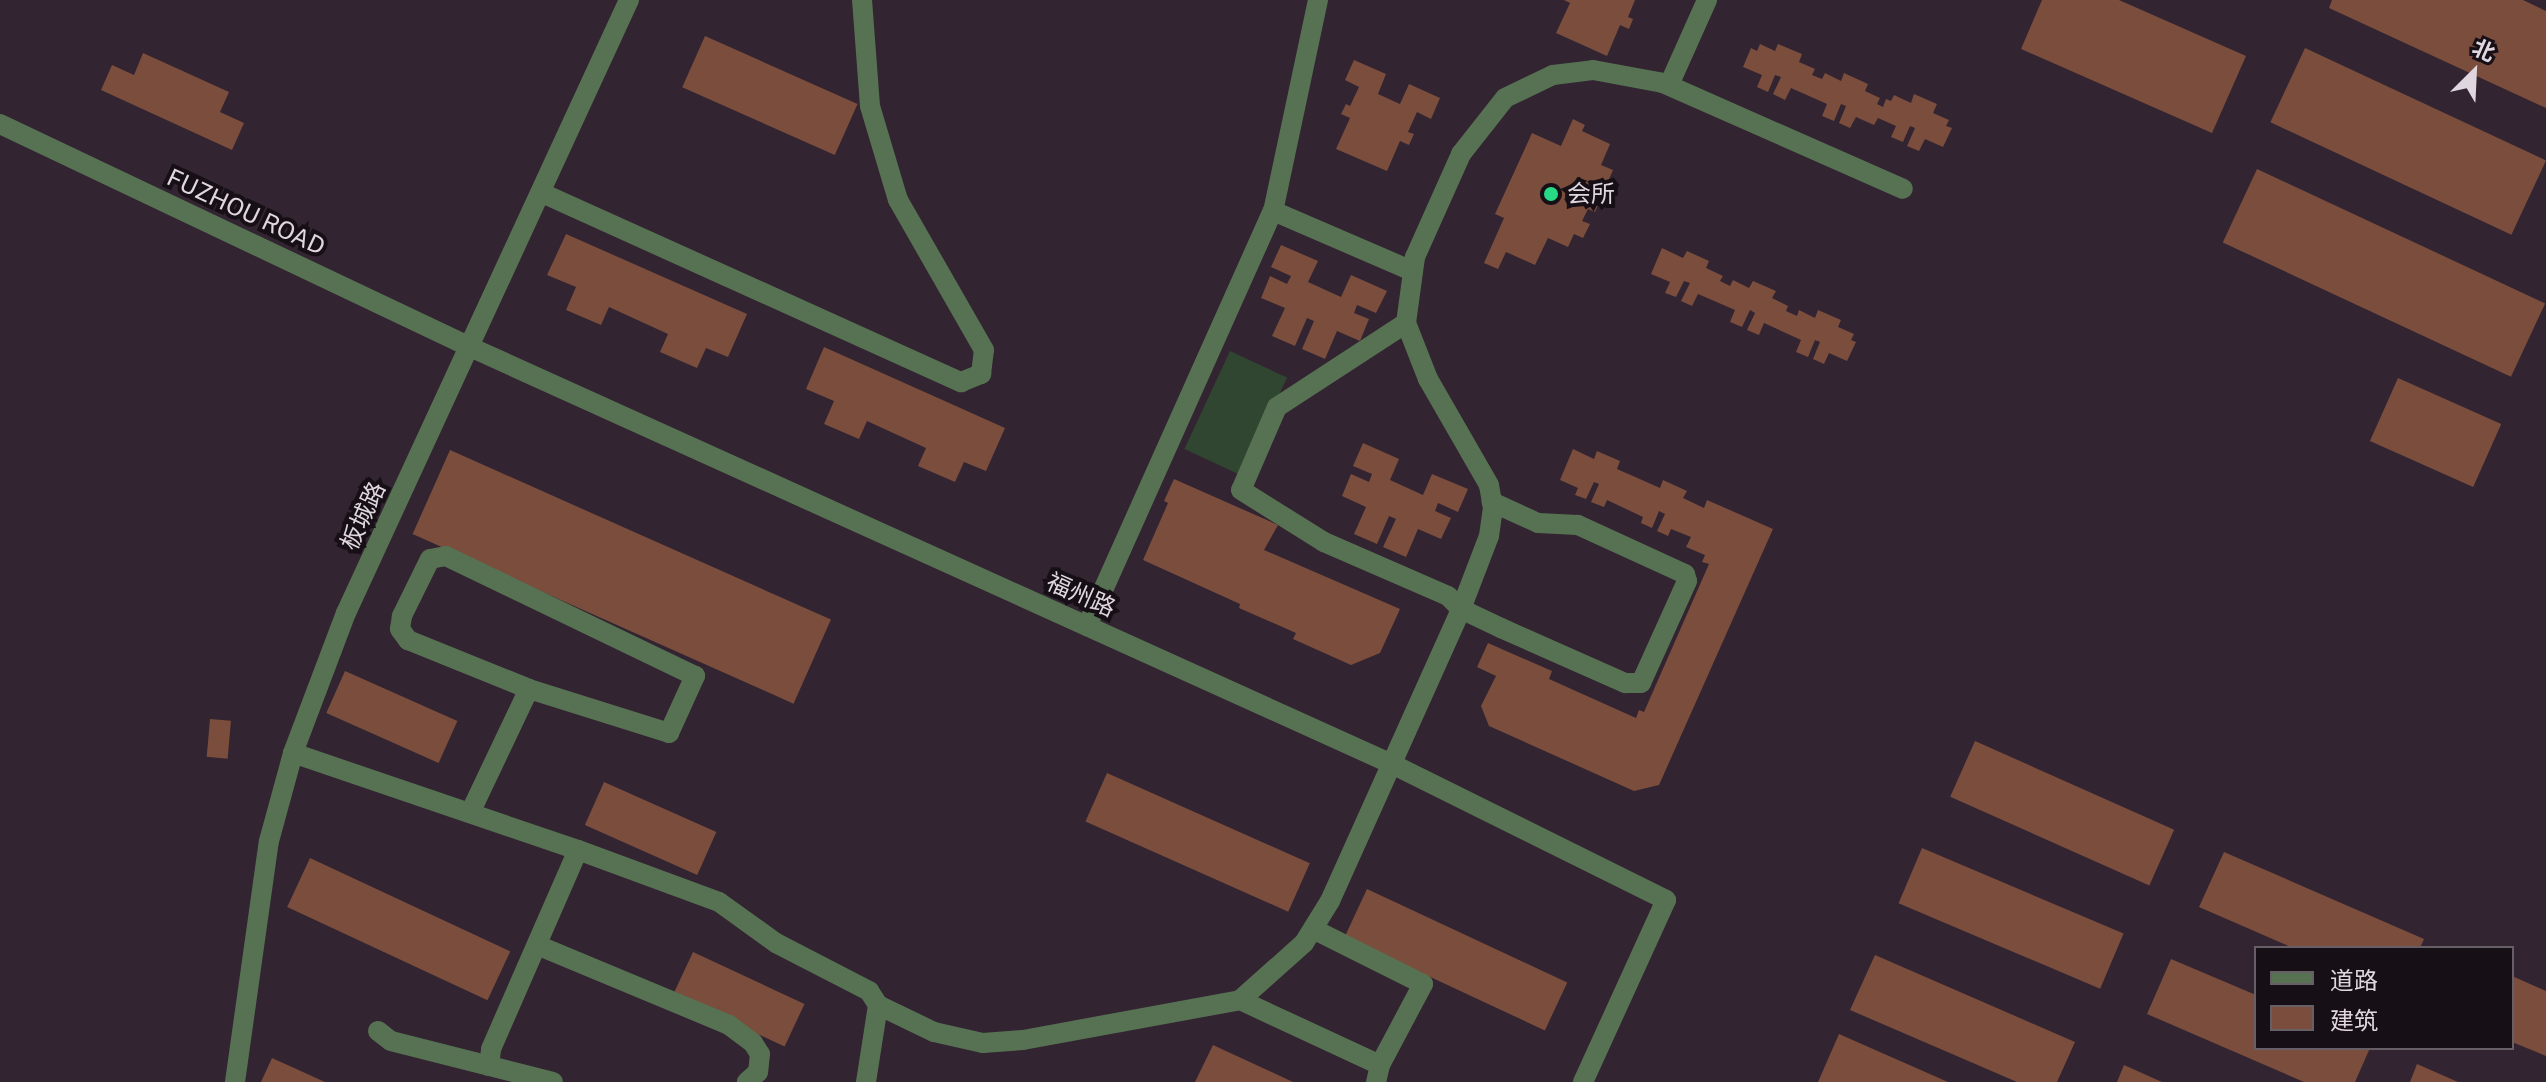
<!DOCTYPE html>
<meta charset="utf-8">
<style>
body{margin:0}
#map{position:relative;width:2546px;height:1082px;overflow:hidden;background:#322431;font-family:"Public Sans","Noto Sans SC",sans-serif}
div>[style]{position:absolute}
.green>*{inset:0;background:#304631;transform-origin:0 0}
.building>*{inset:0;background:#7b4d3d;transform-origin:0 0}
.minor>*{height:20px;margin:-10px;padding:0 10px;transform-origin:10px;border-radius:10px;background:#577253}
.dots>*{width:22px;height:22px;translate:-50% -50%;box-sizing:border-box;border:4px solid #160f15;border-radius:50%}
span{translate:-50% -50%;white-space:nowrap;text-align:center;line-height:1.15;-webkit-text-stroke:8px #160f15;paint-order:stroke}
.poi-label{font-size:24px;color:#dfd6df}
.left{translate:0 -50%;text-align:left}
.street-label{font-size:24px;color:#dfd6df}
.legend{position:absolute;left:2254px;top:946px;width:260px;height:104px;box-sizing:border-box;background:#160f15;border:2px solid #665f66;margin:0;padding:10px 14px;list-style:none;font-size:24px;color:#dfd6df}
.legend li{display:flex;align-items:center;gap:16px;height:40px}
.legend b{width:40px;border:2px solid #665f66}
.north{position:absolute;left:2434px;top:32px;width:80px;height:80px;-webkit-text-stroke:6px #160f15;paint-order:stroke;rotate:24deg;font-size:22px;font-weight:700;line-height:32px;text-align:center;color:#dfd6df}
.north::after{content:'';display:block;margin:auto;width:28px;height:36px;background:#dfd6df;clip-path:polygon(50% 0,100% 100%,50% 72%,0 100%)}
</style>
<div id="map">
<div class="green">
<div style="left:1230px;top:351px;width:63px;height:108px;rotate:25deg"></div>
</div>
<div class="building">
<div style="clip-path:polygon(1564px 0,1635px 0,1628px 17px,1633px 19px,1629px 29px,1620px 25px,1607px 56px,1556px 33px,1570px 3px)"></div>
<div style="clip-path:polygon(2042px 0,2119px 0,2246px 56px,2212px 133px,2021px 49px)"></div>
<div style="clip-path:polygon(2332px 0,2523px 0,2546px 11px,2546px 108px,2329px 8px)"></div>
<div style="left:705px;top:36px;width:167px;height:56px;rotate:24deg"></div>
<div style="clip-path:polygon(1760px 44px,1775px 51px,1778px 44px,1802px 54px,1799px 62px,1815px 69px,1812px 75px,1822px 79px,1825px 73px,1841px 81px,1844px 73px,1868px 84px,1865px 91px,1880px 98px,1877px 104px,1883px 107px,1886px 99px,1891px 101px,1894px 95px,1911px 103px,1914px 94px,1937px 104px,1933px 113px,1949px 120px,1946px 126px,1952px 128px,1943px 147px,1925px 139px,1919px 151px,1907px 146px,1915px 128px,1910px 126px,1903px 142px,1891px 137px,1896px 126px,1878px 118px,1874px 125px,1856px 117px,1850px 128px,1839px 123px,1846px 106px,1841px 104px,1834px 121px,1822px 116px,1827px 104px,1791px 88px,1785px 100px,1773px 94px,1781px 77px,1775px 75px,1768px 92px,1757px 87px,1762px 75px,1743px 67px,1751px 48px,1757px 51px)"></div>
<div style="left:2305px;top:48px;width:266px;height:82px;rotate:25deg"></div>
<div style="clip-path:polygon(143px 53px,229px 92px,220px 112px,244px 123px,232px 150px,101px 90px,112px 65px,134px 75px)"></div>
<div style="clip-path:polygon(1354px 60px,1386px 74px,1378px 94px,1400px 104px,1409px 84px,1440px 98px,1431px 119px,1417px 112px,1408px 132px,1414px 134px,1409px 145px,1400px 141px,1387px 171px,1336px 149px,1350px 118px,1341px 114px,1346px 104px,1350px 106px,1359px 87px,1345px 80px)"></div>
<div style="clip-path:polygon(1573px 119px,1585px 125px,1582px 131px,1610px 144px,1601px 165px,1613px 170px,1607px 184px,1599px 181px,1594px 193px,1602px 196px,1595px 212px,1588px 209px,1582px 221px,1590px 224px,1583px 238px,1574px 234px,1568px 247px,1548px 238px,1535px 265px,1506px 252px,1498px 269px,1484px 263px,1504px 218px,1495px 214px,1532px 133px,1561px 146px)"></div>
<div style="left:2257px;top:169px;width:318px;height:81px;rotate:25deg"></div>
<div style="clip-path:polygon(566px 234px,747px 314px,728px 357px,706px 348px,697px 368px,660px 352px,668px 334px,609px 307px,601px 325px,566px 310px,576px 287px,547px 275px)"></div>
<div style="clip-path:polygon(1281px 245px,1318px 261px,1308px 282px,1341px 297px,1351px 275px,1387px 291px,1376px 313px,1357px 305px,1354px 313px,1369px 319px,1360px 341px,1337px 331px,1325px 359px,1302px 349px,1314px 321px,1307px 318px,1295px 346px,1272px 336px,1285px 308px,1261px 298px,1270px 276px,1287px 284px,1291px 276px,1271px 267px)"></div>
<div style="clip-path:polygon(1662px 248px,1683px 258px,1687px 251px,1709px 261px,1706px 268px,1723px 276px,1720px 281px,1730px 286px,1733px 280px,1749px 288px,1753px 281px,1776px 291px,1772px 298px,1788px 306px,1786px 311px,1797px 316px,1799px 310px,1815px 318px,1818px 310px,1841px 320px,1838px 327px,1854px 334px,1851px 340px,1856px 342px,1847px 361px,1829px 353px,1824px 364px,1813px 359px,1820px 342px,1815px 340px,1808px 357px,1796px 352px,1801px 340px,1764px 323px,1759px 335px,1747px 330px,1755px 313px,1750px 310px,1742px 327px,1730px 322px,1735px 310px,1698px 294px,1692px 306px,1681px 301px,1690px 283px,1684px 281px,1676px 297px,1665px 293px,1670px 282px,1651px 274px)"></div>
<div style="clip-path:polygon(824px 347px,1005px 428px,986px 471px,964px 462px,955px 482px,918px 466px,926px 448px,867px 421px,859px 439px,824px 424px,834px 401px,806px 389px)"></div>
<div style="left:2398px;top:378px;width:113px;height:69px;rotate:24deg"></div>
<div style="clip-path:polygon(1363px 443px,1399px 459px,1390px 480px,1423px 495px,1432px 474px,1468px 489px,1458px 512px,1438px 503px,1435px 511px,1451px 518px,1441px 539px,1418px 529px,1406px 557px,1383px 547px,1396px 519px,1389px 516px,1377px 544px,1354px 534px,1366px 507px,1342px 496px,1351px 474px,1369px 482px,1372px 474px,1353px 466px)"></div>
<div style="clip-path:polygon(1573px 449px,1594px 459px,1597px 451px,1620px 461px,1617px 469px,1633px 476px,1660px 488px,1663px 480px,1687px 491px,1683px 498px,1704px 508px,1707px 500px,1773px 529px,1659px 785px,1634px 791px,1489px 726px,1481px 706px,1496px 676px,1477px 667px,1488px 643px,1552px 671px,1549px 679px,1636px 718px,1639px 710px,1644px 712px,1709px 564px,1702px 562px,1705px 555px,1686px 547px,1691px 537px,1671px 529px,1668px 536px,1657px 531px,1665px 514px,1659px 511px,1652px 528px,1641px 523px,1643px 517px,1607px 500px,1604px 507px,1591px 502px,1599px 484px,1594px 482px,1586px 499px,1575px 495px,1578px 488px,1560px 480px)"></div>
<div style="left:450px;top:450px;width:417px;height:92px;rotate:24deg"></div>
<div style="clip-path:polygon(1174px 479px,1278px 525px,1264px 550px,1400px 609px,1380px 653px,1351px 665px,1293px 639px,1296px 633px,1239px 608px,1240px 604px,1143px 560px,1168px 503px,1164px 501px)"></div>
<div style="left:345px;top:671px;width:123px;height:46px;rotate:24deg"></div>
<div style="left:210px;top:719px;width:21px;height:38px;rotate:5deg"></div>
<div style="left:1975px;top:741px;width:218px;height:61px;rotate:24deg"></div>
<div style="left:1107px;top:773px;width:222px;height:53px;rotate:24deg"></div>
<div style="left:604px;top:782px;width:123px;height:47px;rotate:24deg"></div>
<div style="left:1922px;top:848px;width:219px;height:60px;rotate:23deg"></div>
<div style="clip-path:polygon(2224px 852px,2424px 939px,2420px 948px,2293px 948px,2199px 907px)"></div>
<div style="left:310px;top:858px;width:221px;height:54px;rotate:25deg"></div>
<div style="left:1367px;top:889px;width:221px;height:53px;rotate:25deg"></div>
<div style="left:693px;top:952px;width:123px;height:47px;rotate:25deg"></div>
<div style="clip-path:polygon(1875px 955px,2075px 1042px,2057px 1082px,2017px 1082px,1850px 1010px)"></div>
<div style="clip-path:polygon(2171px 959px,2256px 995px,2256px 1048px,2370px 1048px,2355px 1082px,2304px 1082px,2147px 1014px)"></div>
<div style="clip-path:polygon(2512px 976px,2546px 991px,2546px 1056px,2512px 1042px)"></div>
<div style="clip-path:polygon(1839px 1034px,1948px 1082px,1818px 1082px)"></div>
<div style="clip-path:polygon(1213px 1045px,1293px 1082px,1195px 1082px)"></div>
<div style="clip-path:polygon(272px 1058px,325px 1082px,261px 1082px)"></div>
<div style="clip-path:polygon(2417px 1064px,2458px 1082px,2410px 1082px)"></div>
<div style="clip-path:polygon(2124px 1065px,2162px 1082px,2117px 1082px)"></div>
</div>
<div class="minor">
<div style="left:1318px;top:0;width:216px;rotate:102deg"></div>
<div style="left:1273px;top:211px;width:151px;rotate:23.3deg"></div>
<div style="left:1669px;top:85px;width:93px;rotate:-65.9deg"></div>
<div style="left:0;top:124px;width:520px;rotate:25.38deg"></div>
<div style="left:470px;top:347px;width:1012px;rotate:24.34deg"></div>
<div style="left:1392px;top:764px;width:306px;rotate:26.4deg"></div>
<div style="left:1666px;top:900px;width:200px;rotate:114.5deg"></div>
<div style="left:542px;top:193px;width:460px;rotate:24.3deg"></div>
<div style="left:961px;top:382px;width:22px;rotate:-22deg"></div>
<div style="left:981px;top:374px;width:24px;rotate:-83deg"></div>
<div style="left:984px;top:350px;width:173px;rotate:-119.8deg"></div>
<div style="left:898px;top:200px;width:98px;rotate:-106.6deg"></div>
<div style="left:870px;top:106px;width:106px;rotate:-94.3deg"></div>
<div style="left:1406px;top:323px;width:154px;rotate:146.9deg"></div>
<div style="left:1277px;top:407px;width:90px;rotate:113.4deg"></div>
<div style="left:1241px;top:490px;width:98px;rotate:32.1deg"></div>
<div style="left:1324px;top:542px;width:135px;rotate:23.5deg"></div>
<div style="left:1448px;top:596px;width:18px;rotate:45deg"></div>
<div style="left:1461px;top:609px;width:44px;rotate:25.4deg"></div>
<div style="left:1501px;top:628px;width:136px;rotate:23.9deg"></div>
<div style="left:1625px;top:683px;width:16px"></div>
<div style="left:1641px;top:683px;width:112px;rotate:-65.7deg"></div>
<div style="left:1687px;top:581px;width:7px;rotate:-106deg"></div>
<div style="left:1685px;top:574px;width:118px;rotate:-155.4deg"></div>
<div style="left:1578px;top:525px;width:40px;rotate:-177.1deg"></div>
<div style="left:1538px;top:523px;width:51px;rotate:-155.5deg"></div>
<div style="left:1087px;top:626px;width:455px;rotate:-65.9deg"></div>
<div style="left:293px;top:753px;width:301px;rotate:18.8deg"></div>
<div style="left:578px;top:850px;width:150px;rotate:20.2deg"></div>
<div style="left:719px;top:902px;width:70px;rotate:35.7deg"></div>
<div style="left:776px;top:943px;width:105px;rotate:27.3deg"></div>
<div style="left:869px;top:991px;width:17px;rotate:57deg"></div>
<div style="left:470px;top:813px;width:137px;rotate:-64.6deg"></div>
<div style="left:529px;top:689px;width:147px;rotate:17.4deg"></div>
<div style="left:669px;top:733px;width:63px;rotate:-65.5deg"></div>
<div style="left:695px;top:676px;width:276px;rotate:-154.3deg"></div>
<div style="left:446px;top:556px;width:16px;rotate:169deg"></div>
<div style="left:430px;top:559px;width:64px;rotate:116.2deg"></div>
<div style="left:402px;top:616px;width:13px;rotate:99deg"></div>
<div style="left:400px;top:629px;width:14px;rotate:54deg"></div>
<div style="left:408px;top:640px;width:131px;rotate:22deg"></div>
<div style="left:1313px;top:929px;width:123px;rotate:26.6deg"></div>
<div style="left:1423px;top:984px;width:92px;rotate:118deg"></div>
<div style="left:537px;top:945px;width:208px;rotate:22.6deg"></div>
<div style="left:729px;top:1025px;width:30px;rotate:37deg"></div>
<div style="left:753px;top:1043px;width:13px;rotate:58deg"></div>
<div style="left:760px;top:1054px;width:18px;rotate:96deg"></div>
<div style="left:758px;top:1072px;width:15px;rotate:138deg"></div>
<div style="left:1240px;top:1000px;width:154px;rotate:24.9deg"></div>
<div style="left:1380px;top:1065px;width:17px;rotate:103deg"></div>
<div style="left:378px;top:1031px;width:16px;rotate:38deg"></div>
<div style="left:391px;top:1041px;width:167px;rotate:14.2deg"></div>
<div style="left:489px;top:1066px;width:17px;rotate:-83deg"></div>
<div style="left:491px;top:1049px;width:217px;rotate:-66.4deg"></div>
<div style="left:235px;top:1082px;width:243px;rotate:-82deg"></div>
<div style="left:269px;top:841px;width:91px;rotate:-74.7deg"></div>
<div style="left:293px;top:753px;width:150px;rotate:-69.3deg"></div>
<div style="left:346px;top:613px;width:675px;rotate:-65.22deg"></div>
<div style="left:866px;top:1082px;width:78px;rotate:-81.1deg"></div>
<div style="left:878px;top:1005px;width:62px;rotate:25.7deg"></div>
<div style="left:934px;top:1032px;width:50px;rotate:12.7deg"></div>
<div style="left:983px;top:1043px;width:40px;rotate:-4.3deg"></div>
<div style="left:1023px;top:1040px;width:221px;rotate:-10.4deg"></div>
<div style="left:1240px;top:1000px;width:86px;rotate:-41.7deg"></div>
<div style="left:1304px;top:943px;width:49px;rotate:-58.2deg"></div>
<div style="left:1330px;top:901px;width:320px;rotate:-65.8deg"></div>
<div style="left:1461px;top:609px;width:78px;rotate:-69deg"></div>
<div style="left:1489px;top:536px;width:28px;rotate:-82deg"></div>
<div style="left:1493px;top:508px;width:23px;rotate:-100deg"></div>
<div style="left:1489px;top:485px;width:122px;rotate:-119.9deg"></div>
<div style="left:1428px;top:379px;width:60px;rotate:-111.4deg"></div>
<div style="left:1406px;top:323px;width:67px;rotate:-82.2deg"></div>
<div style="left:1415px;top:257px;width:113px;rotate:-65.9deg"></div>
<div style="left:1461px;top:154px;width:71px;rotate:-51.8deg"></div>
<div style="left:1505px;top:98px;width:53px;rotate:-25.6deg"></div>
<div style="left:1553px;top:75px;width:40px;rotate:-7.1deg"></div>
<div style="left:1593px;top:70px;width:71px;rotate:10.5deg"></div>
<div style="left:1663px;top:83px;width:262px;rotate:23.8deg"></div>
</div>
<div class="dots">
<div style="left:1551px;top:194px;background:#27d885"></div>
</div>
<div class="poi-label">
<span class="left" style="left:1567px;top:194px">会所</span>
</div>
<div class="street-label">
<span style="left:246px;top:212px;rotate:25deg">FUZHOU ROAD</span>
<span style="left:363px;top:516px;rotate:-65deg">板城路</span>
<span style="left:1081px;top:595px;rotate:24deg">福州路</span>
</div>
<ul class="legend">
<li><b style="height:10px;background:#577253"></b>道路</li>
<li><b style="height:22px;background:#7b4d3d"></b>建筑</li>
</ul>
<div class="north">北</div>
</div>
